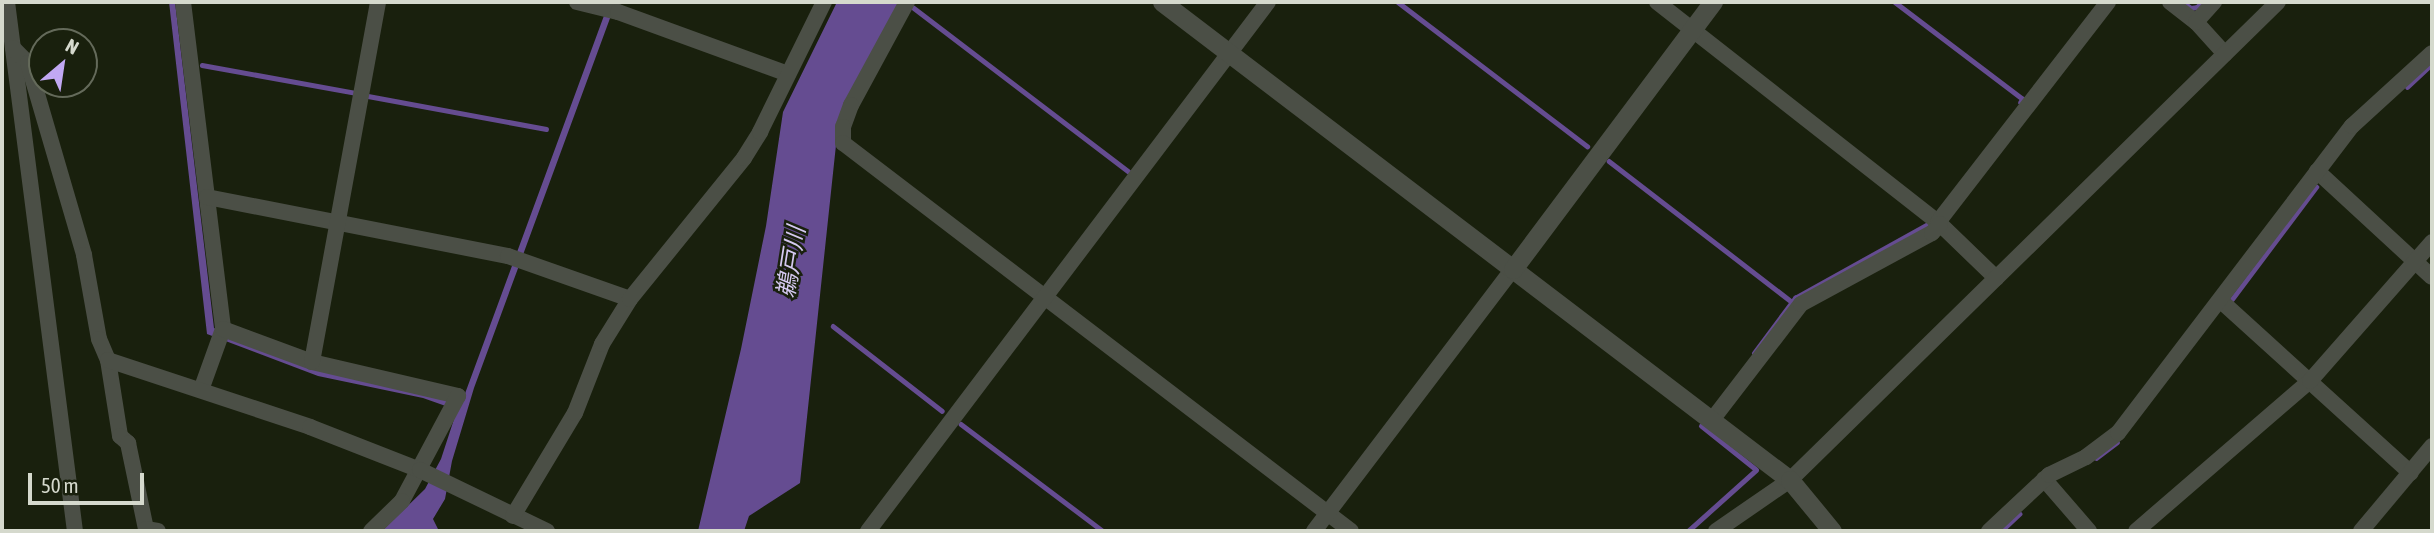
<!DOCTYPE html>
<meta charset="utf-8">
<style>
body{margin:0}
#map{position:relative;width:2434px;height:533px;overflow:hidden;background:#19200d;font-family:"Asap Condensed","Noto Sans JP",sans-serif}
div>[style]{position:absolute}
.water>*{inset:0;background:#654c91}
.stream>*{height:4.5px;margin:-2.25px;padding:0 2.25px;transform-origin:2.25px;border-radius:2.25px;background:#654c91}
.minor>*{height:16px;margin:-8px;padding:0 8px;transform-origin:8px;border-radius:8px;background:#4b4f46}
.tertiary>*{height:19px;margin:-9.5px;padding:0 9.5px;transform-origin:9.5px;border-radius:9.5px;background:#4b4f46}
span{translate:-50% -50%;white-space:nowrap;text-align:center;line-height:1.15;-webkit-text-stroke:5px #19200d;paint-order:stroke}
.water-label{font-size:24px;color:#d5c9f1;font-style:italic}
.frame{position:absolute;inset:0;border:4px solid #d5d9cd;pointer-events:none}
.north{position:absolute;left:28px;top:28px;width:70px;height:70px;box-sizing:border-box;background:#19200d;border:2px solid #646a5a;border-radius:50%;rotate:29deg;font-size:19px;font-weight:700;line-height:28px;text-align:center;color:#d5d9cd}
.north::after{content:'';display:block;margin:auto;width:24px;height:32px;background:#c1a8f3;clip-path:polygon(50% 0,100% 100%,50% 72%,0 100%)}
.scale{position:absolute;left:28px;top:473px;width:116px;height:32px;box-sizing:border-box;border:4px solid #d5d9cd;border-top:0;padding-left:9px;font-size:21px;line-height:24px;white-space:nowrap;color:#d5d9cd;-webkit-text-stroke:5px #19200d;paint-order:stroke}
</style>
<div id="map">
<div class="water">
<div style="clip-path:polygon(169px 2px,175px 2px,214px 328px,229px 335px,463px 399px,609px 2px,616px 2px,474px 388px,452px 461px,445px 499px,433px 519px,439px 531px,382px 531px,425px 489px,441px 459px,457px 410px,423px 398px,318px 376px,207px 334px)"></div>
<div style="clip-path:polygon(837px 2px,901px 2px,836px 145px,800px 483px,749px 516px,744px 531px,698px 531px,741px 349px,766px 226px,783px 112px)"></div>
</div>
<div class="stream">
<div style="left:1398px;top:2px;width:238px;rotate:37.3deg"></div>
<div style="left:1895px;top:2px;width:161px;rotate:37.2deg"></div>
<div style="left:2023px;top:99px;width:4px;rotate:124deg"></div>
<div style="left:2183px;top:2px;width:10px;rotate:37deg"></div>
<div style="left:2191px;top:8px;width:6px;rotate:-9deg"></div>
<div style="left:2197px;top:7px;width:7px;rotate:-45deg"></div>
<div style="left:914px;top:8px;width:269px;rotate:37.3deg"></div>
<div style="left:202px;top:65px;width:157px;rotate:10.3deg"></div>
<div style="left:2407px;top:87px;width:34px;rotate:-43deg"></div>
<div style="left:368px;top:96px;width:181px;rotate:10.5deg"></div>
<div style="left:1609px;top:161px;width:231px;rotate:37.6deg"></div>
<div style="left:2232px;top:299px;width:140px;rotate:-53.1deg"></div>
<div style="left:833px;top:326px;width:138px;rotate:37.9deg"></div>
<div style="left:1754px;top:353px;width:69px;rotate:-53.3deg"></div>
<div style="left:1795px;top:298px;width:154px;rotate:-29.1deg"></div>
<div style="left:961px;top:424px;width:178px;rotate:37deg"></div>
<div style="left:2096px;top:458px;width:26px;rotate:-37deg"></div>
<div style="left:1688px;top:531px;width:91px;rotate:-41.9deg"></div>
<div style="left:1756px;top:470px;width:70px;rotate:-141.3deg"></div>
<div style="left:2001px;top:531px;width:25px;rotate:-43deg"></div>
</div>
<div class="minor">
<div style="left:7px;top:2px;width:533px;rotate:82.68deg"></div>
<div style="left:183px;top:2px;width:329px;rotate:83deg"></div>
<div style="left:223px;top:329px;width:65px;rotate:109.8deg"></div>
<div style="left:577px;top:2px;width:42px;rotate:13.7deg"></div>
<div style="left:618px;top:12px;width:181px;rotate:20deg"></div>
<div style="left:907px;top:2px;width:117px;rotate:118.5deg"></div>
<div style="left:851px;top:105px;width:23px;rotate:110deg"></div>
<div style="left:843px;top:127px;width:16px;rotate:90deg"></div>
<div style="left:843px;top:143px;width:639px;rotate:37.37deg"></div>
<div style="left:1657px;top:2px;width:357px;rotate:38.1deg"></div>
<div style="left:1938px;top:222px;width:81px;rotate:44deg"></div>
<div style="left:2170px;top:2px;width:33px;rotate:38deg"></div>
<div style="left:2196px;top:22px;width:43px;rotate:47.8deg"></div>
<div style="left:2196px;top:22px;width:27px;rotate:-48deg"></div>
<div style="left:13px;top:48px;width:21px;rotate:45deg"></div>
<div style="left:28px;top:63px;width:200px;rotate:73.7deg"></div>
<div style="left:84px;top:255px;width:85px;rotate:79.9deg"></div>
<div style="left:99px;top:339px;width:23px;rotate:67deg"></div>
<div style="left:108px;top:360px;width:77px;rotate:81deg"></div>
<div style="left:120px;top:436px;width:11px;rotate:41deg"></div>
<div style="left:128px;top:443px;width:88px;rotate:78.2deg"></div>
<div style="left:146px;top:529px;width:12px;rotate:9deg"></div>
<div style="left:2317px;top:171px;width:156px;rotate:42.7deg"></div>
<div style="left:207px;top:197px;width:307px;rotate:11.1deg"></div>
<div style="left:508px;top:256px;width:129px;rotate:19.4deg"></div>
<div style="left:1938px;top:222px;width:278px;rotate:-52.3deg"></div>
<div style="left:2221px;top:301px;width:256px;rotate:42.2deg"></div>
<div style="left:223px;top:329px;width:95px;rotate:20.3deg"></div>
<div style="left:312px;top:362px;width:150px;rotate:13.1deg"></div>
<div style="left:458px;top:396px;width:119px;rotate:118.1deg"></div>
<div style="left:402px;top:501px;width:43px;rotate:135.9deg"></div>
<div style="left:108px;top:360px;width:213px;rotate:18.3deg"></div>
<div style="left:310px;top:427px;width:118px;rotate:21.4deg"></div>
<div style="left:420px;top:470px;width:141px;rotate:25.7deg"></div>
<div style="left:312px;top:362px;width:366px;rotate:-79.6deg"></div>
<div style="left:1712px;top:420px;width:146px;rotate:-52.5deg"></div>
<div style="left:1801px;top:304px;width:149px;rotate:-28.5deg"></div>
<div style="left:1932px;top:233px;width:12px;rotate:-48deg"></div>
<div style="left:2044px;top:479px;width:69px;rotate:49.1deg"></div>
<div style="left:513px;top:516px;width:120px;rotate:-59deg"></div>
<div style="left:575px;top:413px;width:74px;rotate:-68.6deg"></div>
<div style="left:602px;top:344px;width:53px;rotate:-58.1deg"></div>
<div style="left:630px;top:299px;width:181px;rotate:-51deg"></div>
<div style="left:744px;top:158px;width:31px;rotate:-58deg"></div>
<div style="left:760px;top:132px;width:145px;rotate:-63.8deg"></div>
<div style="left:868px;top:531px;width:663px;rotate:-52.91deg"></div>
<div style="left:1314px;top:531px;width:329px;rotate:-52.8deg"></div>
<div style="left:1716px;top:531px;width:90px;rotate:-34.6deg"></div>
<div style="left:1790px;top:480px;width:683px;rotate:-44.41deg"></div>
<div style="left:1989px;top:531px;width:82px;rotate:-43deg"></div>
<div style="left:2049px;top:475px;width:41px;rotate:-25.9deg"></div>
<div style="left:2086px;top:457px;width:40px;rotate:-37deg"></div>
<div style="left:2118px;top:433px;width:386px;rotate:-52.7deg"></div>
<div style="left:2352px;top:126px;width:108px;rotate:-42.4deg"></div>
<div style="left:2136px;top:531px;width:230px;rotate:-40.8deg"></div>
<div style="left:2310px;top:381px;width:185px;rotate:-48.7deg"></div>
<div style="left:2361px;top:531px;width:111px;rotate:-50.1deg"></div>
</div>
<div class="tertiary">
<div style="left:1162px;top:2px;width:789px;rotate:37.28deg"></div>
<div style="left:1790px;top:480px;width:66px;rotate:50.5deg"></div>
<div style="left:1513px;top:269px;width:334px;rotate:-53.2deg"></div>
</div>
<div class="water-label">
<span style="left:791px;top:262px;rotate:-81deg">鵜戸川</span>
</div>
<div class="frame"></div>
<div class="north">N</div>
<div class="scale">50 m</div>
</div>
